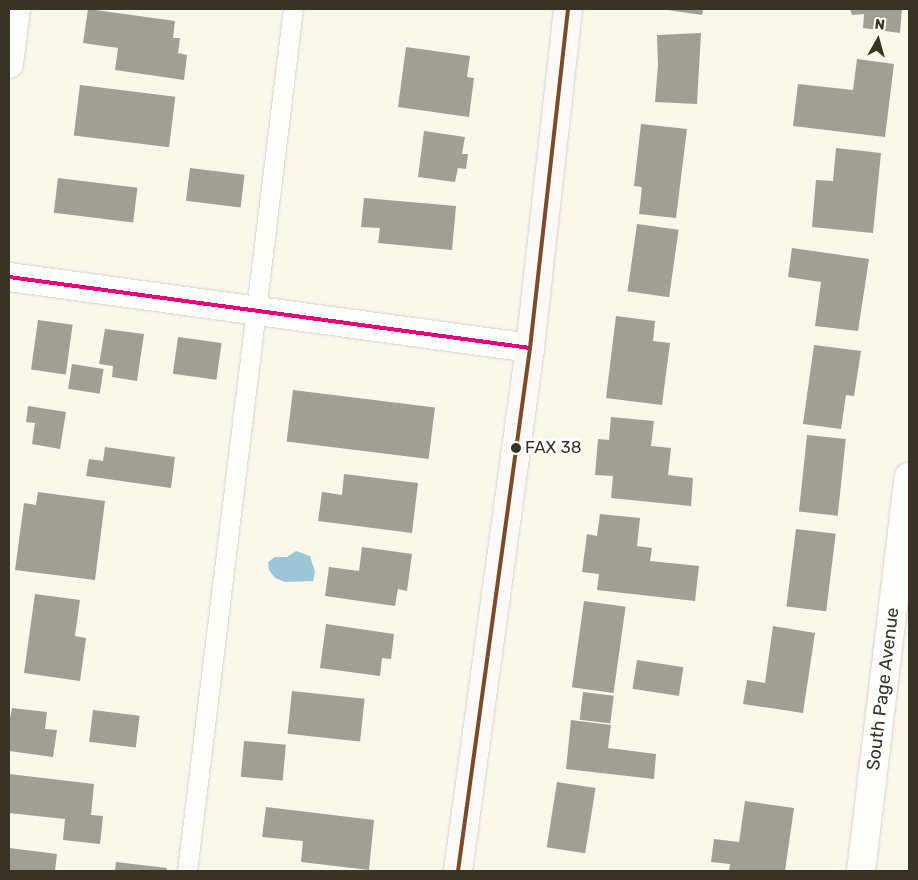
<!DOCTYPE html>
<style>
body{margin:0}
#map{position:relative;width:918px;height:880px;overflow:hidden;background:#f9f6ea;font-family:Rubik,sans-serif}
div>[style]{position:absolute}
.water>*{inset:0;background:#9bc6d8}
.building>*{inset:0;background:#a19e93;transform-origin:0 0}
.roads{filter:drop-shadow(0 0 1px #d5d1c5) drop-shadow(0 0 1px #d5d1c5)}
.lane>*{height:19px;margin:-9.5px;padding:0 9.5px;transform-origin:9.5px;border-radius:9.5px;background:#fefefc}
.street>*{height:28px;margin:-14px;padding:0 14px;transform-origin:14px;border-radius:14px;background:#fefefc}
.secondary>*{height:28px;margin:-14px;padding:0 14px;transform-origin:14px;border-radius:14px;background:#fbf9f6}
.bus-1>*{height:4px;margin:-2px;padding:0 2px;transform-origin:2px;border-radius:2px;background:#e5007d}
.bus-2>*{height:4px;margin:-2px;padding:0 2px;transform-origin:2px;border-radius:2px;background:#7a4b2a}
.dots>*{width:14px;height:14px;translate:-50% -50%;box-sizing:border-box;border:2px solid #fff;border-radius:50%}
span{translate:-50% -50%;white-space:nowrap;text-align:center;line-height:1.15;-webkit-text-stroke:5px #fff;paint-order:stroke}
.bus-label{font-size:17px;color:#373325}
.left{translate:0 -50%;text-align:left}
.street-label{font-size:18px;color:#373325}
.frame{position:absolute;inset:0;border:10px solid #373325;pointer-events:none}
.north{position:absolute;left:853px;top:15px;width:50px;height:50px;-webkit-text-stroke:4px #fff;paint-order:stroke;rotate:7deg;font-size:14px;font-weight:700;line-height:20px;text-align:center;color:#373325}
.north::after{content:'';display:block;margin:auto;width:18px;height:22px;background:#373325;clip-path:polygon(50% 0,100% 100%,50% 72%,0 100%)}
</style>
<div id="map">
<div class="water">
<div style="clip-path:polygon(296px 551px,310px 556px,315px 572px,313px 581px,285px 582px,275px 578px,269px 570px,268px 562px,275px 557px,287px 557px)"></div>
</div>
<div class="building">
<div style="clip-path:polygon(88px 9px,175px 21px,173px 38px,180px 38px,178px 53px,187px 55px,184px 80px,115px 70px,118px 48px,83px 43px)"></div>
<div style="clip-path:polygon(661px 9px,703px 9px,702px 15px)"></div>
<div style="clip-path:polygon(850px 9px,902px 9px,900px 33px,863px 28px,864px 14px,852px 15px)"></div>
<div style="clip-path:polygon(701px 33px,697px 104px,655px 102px,658px 65px,657px 35px)"></div>
<div style="clip-path:polygon(406px 47px,470px 56px,467px 77px,474px 78px,469px 117px,398px 107px)"></div>
<div style="clip-path:polygon(857px 59px,894px 64px,885px 137px,793px 126px,798px 84px,853px 90px)"></div>
<div style="left:80px;top:85px;width:96px;height:51px;rotate:7deg"></div>
<div style="clip-path:polygon(641px 124px,687px 129px,676px 218px,639px 214px,642px 187px,634px 186px)"></div>
<div style="clip-path:polygon(424px 131px,465px 137px,462px 154px,468px 154px,466px 169px,458px 168px,455px 182px,418px 177px)"></div>
<div style="clip-path:polygon(836px 148px,881px 153px,873px 233px,812px 227px,816px 180px,833px 181px)"></div>
<div style="left:190px;top:168px;width:55px;height:33px;rotate:7deg"></div>
<div style="left:58px;top:178px;width:80px;height:35px;rotate:7deg"></div>
<div style="clip-path:polygon(364px 198px,456px 206px,452px 250px,378px 243px,380px 228px,361px 227px)"></div>
<div style="left:637px;top:224px;width:42px;height:68px;rotate:8deg"></div>
<div style="clip-path:polygon(792px 248px,869px 259px,858px 331px,815px 326px,821px 282px,788px 277px)"></div>
<div style="clip-path:polygon(616px 316px,655px 321px,653px 341px,670px 343px,662px 405px,606px 398px)"></div>
<div style="left:38px;top:320px;width:35px;height:50px;rotate:8deg"></div>
<div style="clip-path:polygon(105px 329px,144px 334px,137px 381px,112px 377px,113px 366px,99px 364px)"></div>
<div style="left:178px;top:337px;width:44px;height:37px;rotate:8deg"></div>
<div style="clip-path:polygon(814px 345px,861px 351px,854px 396px,846px 395px,841px 429px,803px 424px)"></div>
<div style="left:72px;top:364px;width:32px;height:25px;rotate:9deg"></div>
<div style="left:293px;top:390px;width:143px;height:52px;rotate:7deg"></div>
<div style="clip-path:polygon(28px 406px,66px 412px,60px 449px,32px 444px,35px 423px,26px 422px)"></div>
<div style="clip-path:polygon(611px 417px,654px 421px,651px 446px,671px 448px,668px 475px,693px 478px,691px 506px,611px 498px,613px 476px,595px 475px,598px 439px,609px 440px)"></div>
<div style="left:807px;top:435px;width:39px;height:77px;rotate:6deg"></div>
<div style="clip-path:polygon(105px 447px,175px 457px,171px 488px,86px 476px,89px 459px,103px 461px)"></div>
<div style="clip-path:polygon(344px 474px,418px 483px,412px 533px,318px 521px,322px 492px,342px 495px)"></div>
<div style="clip-path:polygon(38px 492px,105px 501px,95px 580px,15px 570px,24px 503px,36px 505px)"></div>
<div style="clip-path:polygon(600px 514px,640px 518px,637px 546px,652px 548px,650px 561px,699px 566px,695px 601px,597px 590px,599px 574px,582px 572px,587px 534px,597px 536px)"></div>
<div style="left:796px;top:529px;width:40px;height:78px;rotate:7deg"></div>
<div style="clip-path:polygon(362px 547px,412px 554px,407px 591px,398px 589px,395px 606px,325px 596px,329px 567px,359px 571px)"></div>
<div style="clip-path:polygon(35px 594px,80px 600px,75px 636px,86px 638px,80px 681px,24px 673px)"></div>
<div style="left:584px;top:601px;width:42px;height:87px;rotate:8deg"></div>
<div style="clip-path:polygon(326px 624px,394px 634px,391px 659px,382px 658px,380px 676px,320px 668px)"></div>
<div style="clip-path:polygon(773px 626px,815px 633px,803px 713px,743px 704px,747px 680px,765px 683px)"></div>
<div style="left:637px;top:660px;width:47px;height:29px;rotate:9deg"></div>
<div style="left:292px;top:691px;width:73px;height:43px;rotate:6deg"></div>
<div style="left:583px;top:692px;width:31px;height:28px;rotate:7deg"></div>
<div style="clip-path:polygon(12px 708px,47px 712px,45px 729px,57px 730px,53px 757px,9px 751px,9px 723px)"></div>
<div style="left:93px;top:710px;width:47px;height:32px;rotate:7deg"></div>
<div style="clip-path:polygon(571px 720px,611px 725px,608px 748px,656px 754px,654px 779px,566px 769px)"></div>
<div style="left:244px;top:741px;width:42px;height:36px;rotate:5deg"></div>
<div style="clip-path:polygon(9px 774px,94px 784px,91px 815px,103px 816px,100px 844px,63px 840px,65px 819px,9px 813px)"></div>
<div style="left:557px;top:782px;width:39px;height:66px;rotate:9deg"></div>
<div style="clip-path:polygon(745px 801px,794px 808px,785px 871px,729px 871px,730px 864px,711px 862px,714px 839px,739px 842px)"></div>
<div style="clip-path:polygon(266px 807px,374px 820px,369px 870px,301px 862px,303px 841px,262px 837px)"></div>
<div style="clip-path:polygon(9px 848px,57px 854px,55px 871px,9px 871px)"></div>
<div style="clip-path:polygon(116px 862px,167px 868px,166px 871px,115px 871px)"></div>
</div>
<div class="roads">
<div class="lane">
<div style="left:187px;top:871px;width:868px;rotate:-82.99deg"></div>
</div>
<div class="street">
<div style="left:9px;top:64px;width:55px;rotate:-82.7deg"></div>
<div style="left:9px;top:277px;width:526px;rotate:7.76deg"></div>
<div style="left:861px;top:871px;width:397px;rotate:-83.1deg"></div>
</div>
<div class="secondary">
<div style="left:458px;top:871px;width:528px;rotate:-82.16deg"></div>
<div style="left:530px;top:348px;width:341px;rotate:-83.6deg"></div>
</div>
</div>
<div class="bus-1">
<div style="left:9px;top:277px;width:526px;rotate:7.76deg"></div>
</div>
<div class="bus-2">
<div style="left:458px;top:871px;width:528px;rotate:-82.16deg"></div>
<div style="left:530px;top:348px;width:341px;rotate:-83.6deg"></div>
</div>
<div class="dots">
<div style="left:516px;top:448px;background:#373325"></div>
</div>
<div class="bus-label">
<span class="left" style="left:525px;top:448px">FAX 38</span>
</div>
<div class="street-label">
<span style="left:883px;top:689px;rotate:-83deg">South Page Avenue</span>
</div>
<div class="frame"></div>
<div class="north">N</div>
</div>
